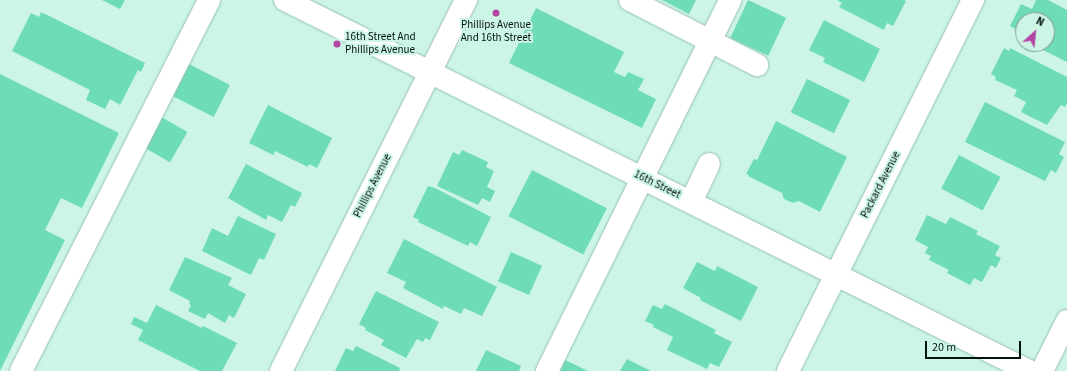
<!DOCTYPE html>
<style>
body{margin:0}
#map{position:relative;width:1067px;height:371px;overflow:hidden;background:#ccf5e6;font-family:"Source Sans 3",sans-serif}
div>[style]{position:absolute}
.building>*{inset:0;background:#6edbb9;transform-origin:0 0}
.roads{filter:drop-shadow(0 0 1px #98c0b1) drop-shadow(0 0 1px #98c0b1)}
.minor>*{height:22px;margin:-11px;padding:0 11px;transform-origin:11px;border-radius:11px;background:#fff}
.dots>*{width:11px;height:11px;translate:-50% -50%;box-sizing:border-box;border:2px solid #ccf5e6;border-radius:50%}
span{translate:-50% -50%;white-space:nowrap;text-align:center;line-height:1.15;-webkit-text-stroke:4px #ccf5e6;paint-order:stroke}
.poi-label{font-size:11px;color:#04120d}
.left{translate:0 -50%;text-align:left}
.street-label{font-size:11px;color:#04120d}
.north{position:absolute;left:1015px;top:12px;width:40px;height:40px;box-sizing:border-box;background:#ccf5e6;border:1px solid #7c9a8f;border-radius:50%;rotate:27deg;font-size:11px;font-weight:700;line-height:16px;text-align:center;color:#04120d}
.north::after{content:'';display:block;margin:auto;width:14px;height:18px;background:#b345a4;clip-path:polygon(50% 0,100% 100%,50% 72%,0 100%)}
.scale{position:absolute;left:925px;top:341px;width:96px;height:18px;box-sizing:border-box;border:2px solid #04120d;border-top:0;padding-left:5px;font-size:12px;line-height:14px;white-space:nowrap;color:#04120d;-webkit-text-stroke:3px #ccf5e6;paint-order:stroke}
</style>
<div id="map">
<div class="building">
<div style="clip-path:polygon(102px 0,125px 0,120px 9px)"></div>
<div style="clip-path:polygon(662px 0,696px 0,689px 14px)"></div>
<div style="left:748px;top:0;width:42px;height:42px;rotate:25deg"></div>
<div style="clip-path:polygon(837px 0,904px 0,906px 1px,893px 26px,887px 23px,884px 30px,839px 7px,842px 3px)"></div>
<div style="clip-path:polygon(1036px 0,1048px 0,1067px 10px,1067px 62px,1035px 46px,1036px 44px,1047px 44px,1047px 20px,1023px 20px,1023px 33px,1010px 26px,1021px 4px,1032px 9px)"></div>
<div style="clip-path:polygon(536px 8px,624px 52px,614px 72px,625px 77px,628px 72px,644px 79px,638px 90px,656px 99px,642px 128px,509px 63px)"></div>
<div style="clip-path:polygon(41px 12px,145px 63px,141px 72px,138px 70px,120px 105px,110px 99px,105px 109px,86px 100px,90px 90px,12px 51px,31px 13px,39px 17px)"></div>
<div style="clip-path:polygon(824px 20px,880px 49px,864px 82px,823px 62px,825px 58px,809px 50px)"></div>
<div style="clip-path:polygon(1004px 48px,1009px 51px,1010px 48px,1067px 77px,1067px 103px,1065px 107px,1061px 105px,1047px 125px,1021px 112px,1026px 102px,1014px 96px,1017px 90px,995px 80px,996px 77px,991px 74px)"></div>
<div style="left:189px;top:64px;width:46px;height:36px;rotate:27deg"></div>
<div style="clip-path:polygon(0 74px,119px 133px,82px 208px,61px 198px,45px 230px,65px 240px,0 371px)"></div>
<div style="left:807px;top:79px;width:48px;height:37px;rotate:26deg"></div>
<div style="clip-path:polygon(985px 102px,1065px 142px,1059px 154px,1064px 157px,1056px 173px,1051px 170px,1045px 181px,965px 142px)"></div>
<div style="clip-path:polygon(268px 105px,332px 138px,317px 168px,309px 164px,308px 167px,275px 151px,273px 155px,249px 143px)"></div>
<div style="left:158px;top:115px;width:34px;height:35px;rotate:30deg"></div>
<div style="clip-path:polygon(776px 121px,847px 157px,820px 212px,799px 201px,793px 203px,784px 199px,782px 193px,748px 176px,749px 175px,746px 174px,754px 159px,757px 160px)"></div>
<div style="clip-path:polygon(462px 150px,488px 162px,486px 167px,494px 171px,487px 187px,495px 191px,490px 202px,482px 198px,478px 205px,437px 186px,453px 152px,459px 155px)"></div>
<div style="left:959px;top:155px;width:47px;height:38px;rotate:28deg"></div>
<div style="clip-path:polygon(246px 164px,302px 193px,295px 207px,291px 205px,282px 222px,268px 215px,266px 220px,228px 198px)"></div>
<div style="left:532px;top:170px;width:84px;height:52px;rotate:27deg"></div>
<div style="clip-path:polygon(428px 186px,435px 188px,491px 217px,477px 246px,470px 242px,468px 246px,418px 222px,419px 220px,413px 217px)"></div>
<div style="clip-path:polygon(927px 215px,946px 224px,950px 217px,978px 231px,976px 234px,1000px 246px,995px 255px,1001px 258px,996px 268px,991px 265px,982px 282px,974px 278px,970px 285px,947px 273px,949px 270px,929px 260px,931px 256px,925px 253px,928px 247px,915px 240px)"></div>
<div style="clip-path:polygon(238px 216px,276px 234px,264px 260px,259px 258px,251px 275px,202px 251px,212px 228px,228px 236px)"></div>
<div style="clip-path:polygon(404px 239px,497px 287px,482px 316px,464px 308px,461px 314px,444px 306px,443px 309px,403px 288px,406px 282px,387px 273px)"></div>
<div style="left:511px;top:252px;width:34px;height:32px;rotate:24deg"></div>
<div style="clip-path:polygon(185px 257px,232px 278px,228px 285px,246px 294px,234px 318px,229px 315px,225px 323px,208px 313px,205px 319px,188px 311px,191px 305px,189px 304px,190px 301px,169px 290px)"></div>
<div style="clip-path:polygon(697px 262px,715px 271px,717px 266px,758px 287px,741px 321px,700px 300px,701px 298px,683px 288px)"></div>
<div style="clip-path:polygon(376px 291px,439px 322px,430px 340px,425px 338px,423px 342px,417px 339px,406px 358px,381px 345px,384px 340px,365px 330px,366px 328px,359px 324px)"></div>
<div style="clip-path:polygon(665px 304px,716px 330px,714px 333px,732px 342px,719px 367px,710px 363px,707px 369px,667px 350px,673px 337px,653px 327px,654px 325px,645px 321px,653px 305px,662px 309px)"></div>
<div style="clip-path:polygon(156px 305px,202px 328px,203px 326px,237px 343px,222px 371px,200px 371px,138px 340px,143px 330px,131px 324px,134px 317px,147px 323px)"></div>
<div style="clip-path:polygon(356px 346px,400px 368px,399px 371px,335px 371px,346px 348px,353px 351px)"></div>
<div style="clip-path:polygon(486px 350px,521px 366px,519px 371px,476px 371px)"></div>
<div style="clip-path:polygon(627px 359px,651px 371px,620px 371px)"></div>
<div style="clip-path:polygon(565px 360px,588px 371px,560px 371px)"></div>
</div>
<div class="roads">
<div class="minor">
<div style="left:285px;top:0;width:831px;rotate:26.5deg"></div>
<div style="left:630px;top:0;width:143px;rotate:27.1deg"></div>
<div style="left:691px;top:202px;width:42px;rotate:-64.7deg"></div>
<div style="left:21px;top:371px;width:416px;rotate:-63.1deg"></div>
<div style="left:281px;top:371px;width:415px;rotate:-63.5deg"></div>
<div style="left:547px;top:371px;width:414px;rotate:-63.7deg"></div>
<div style="left:788px;top:371px;width:415px;rotate:-63.5deg"></div>
<div style="left:1042px;top:371px;width:56px;rotate:-63.4deg"></div>
</div>
</div>
<div class="dots">
<div style="left:496px;top:13px;background:#b345a4"></div>
<div style="left:337px;top:44px;background:#b345a4"></div>
</div>
<div class="poi-label">
<span style="left:496px;top:32px">Phillips Avenue<br>And 16th Street</span>
<span class="left" style="left:345px;top:44px">16th Street And<br>Phillips Avenue</span>
</div>
<div class="street-label">
<span style="left:657px;top:185px;rotate:26deg">16th Street</span>
<span style="left:881px;top:185px;rotate:-63deg">Packard Avenue</span>
<span style="left:373px;top:186px;rotate:-63deg">Phillips Avenue</span>
</div>
<div class="north">N</div>
<div class="scale">20 m</div>
</div>
